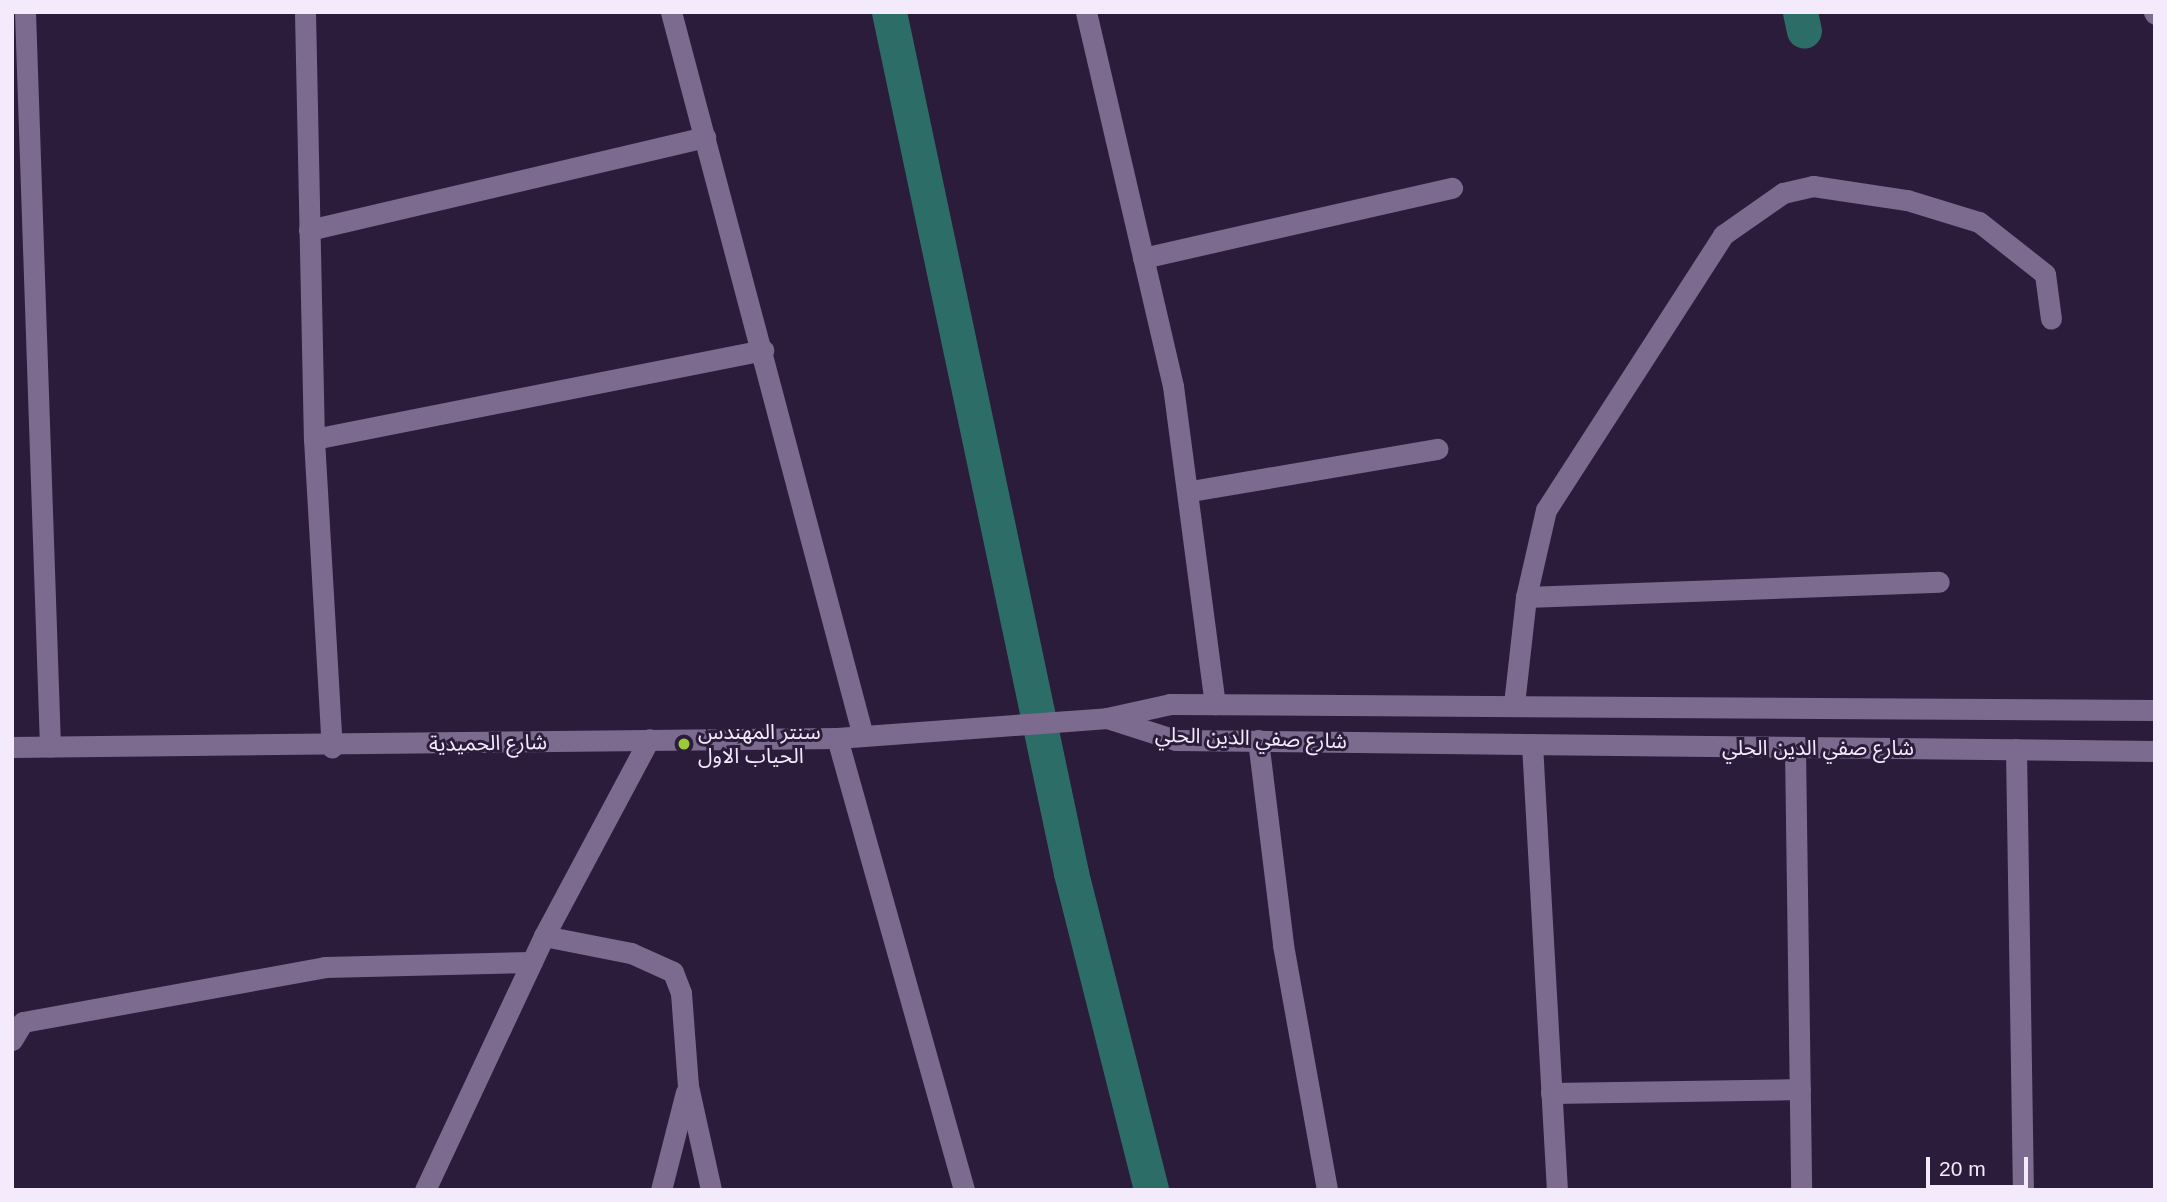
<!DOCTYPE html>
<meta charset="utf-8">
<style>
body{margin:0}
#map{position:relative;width:2167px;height:1202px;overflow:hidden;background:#2c1c3b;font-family:Arial,"Noto Sans Arabic",sans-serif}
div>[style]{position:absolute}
.canal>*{height:35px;margin:-17.5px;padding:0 17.5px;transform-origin:17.5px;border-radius:17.5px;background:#2d6d68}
.minor>*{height:21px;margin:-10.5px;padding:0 10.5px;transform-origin:10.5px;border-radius:10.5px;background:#7d6b8f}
.dots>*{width:19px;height:19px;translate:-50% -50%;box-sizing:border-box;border:4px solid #2c1c3b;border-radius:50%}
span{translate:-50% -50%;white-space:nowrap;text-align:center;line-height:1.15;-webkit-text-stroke:6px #2c1c3b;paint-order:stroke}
.poi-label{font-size:21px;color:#f3ebfc}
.left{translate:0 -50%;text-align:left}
.street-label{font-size:21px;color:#f3ebfc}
.frame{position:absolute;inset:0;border:14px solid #f3ebfc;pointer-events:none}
.scale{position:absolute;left:1926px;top:1157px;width:102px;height:32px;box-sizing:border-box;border:4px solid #f3ebfc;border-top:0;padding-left:9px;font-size:21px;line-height:24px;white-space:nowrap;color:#f3ebfc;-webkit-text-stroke:5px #2c1c3b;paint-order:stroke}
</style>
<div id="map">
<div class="canal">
<div style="left:889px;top:12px;width:880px;rotate:78.06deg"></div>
<div style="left:1071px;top:873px;width:327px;rotate:75.8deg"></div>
<div style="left:1800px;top:12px;width:19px;rotate:78deg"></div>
</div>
<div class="minor">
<div style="left:25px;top:12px;width:735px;rotate:88.05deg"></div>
<div style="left:305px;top:12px;width:427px;rotate:88.8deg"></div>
<div style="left:314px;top:439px;width:309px;rotate:86.7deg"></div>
<div style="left:671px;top:12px;width:749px;rotate:75.15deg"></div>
<div style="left:1086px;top:12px;width:384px;rotate:76.9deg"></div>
<div style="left:1173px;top:386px;width:321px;rotate:82.5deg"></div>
<div style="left:2154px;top:12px;width:2px;rotate:63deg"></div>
<div style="left:309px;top:230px;width:407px;rotate:-13.2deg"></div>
<div style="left:1143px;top:258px;width:317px;rotate:-12.8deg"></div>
<div style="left:314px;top:439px;width:458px;rotate:-11.2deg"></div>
<div style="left:1191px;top:491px;width:250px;rotate:-9.7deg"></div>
<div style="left:1526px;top:597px;width:413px;rotate:-2.1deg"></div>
<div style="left:1514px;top:704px;width:108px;rotate:-83.6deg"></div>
<div style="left:1526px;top:597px;width:89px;rotate:-77.1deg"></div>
<div style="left:1546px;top:510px;width:327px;rotate:-57.2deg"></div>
<div style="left:1723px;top:235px;width:73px;rotate:-35deg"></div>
<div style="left:1783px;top:193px;width:31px;rotate:-13deg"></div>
<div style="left:1813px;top:186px;width:95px;rotate:8.5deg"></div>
<div style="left:1907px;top:200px;width:75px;rotate:17deg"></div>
<div style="left:1979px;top:222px;width:84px;rotate:38.2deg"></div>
<div style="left:2045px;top:274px;width:45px;rotate:82.4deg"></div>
<div style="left:1107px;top:718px;width:72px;rotate:17.7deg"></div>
<div style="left:1176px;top:740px;width:979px;rotate:0.64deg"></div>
<div style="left:837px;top:738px;width:470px;rotate:74.3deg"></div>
<div style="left:1258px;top:740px;width:207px;rotate:83deg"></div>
<div style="left:1283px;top:945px;width:249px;rotate:79.8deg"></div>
<div style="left:1532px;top:744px;width:447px;rotate:86.8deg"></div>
<div style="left:12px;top:747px;width:825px;rotate:-0.63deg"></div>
<div style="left:837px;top:738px;width:271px;rotate:-4.2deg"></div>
<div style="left:1107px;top:718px;width:65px;rotate:-12.5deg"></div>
<div style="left:1170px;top:704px;width:985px;rotate:0.35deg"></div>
<div style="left:1795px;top:748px;width:442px;rotate:89.2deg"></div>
<div style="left:2016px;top:749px;width:441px;rotate:89.1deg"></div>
<div style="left:544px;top:936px;width:89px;rotate:11.1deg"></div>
<div style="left:631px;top:953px;width:46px;rotate:24.3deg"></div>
<div style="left:673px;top:972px;width:22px;rotate:69deg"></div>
<div style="left:681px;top:993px;width:93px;rotate:85.7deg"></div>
<div style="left:688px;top:1086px;width:107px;rotate:77.5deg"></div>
<div style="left:12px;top:1040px;width:21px;rotate:-59deg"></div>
<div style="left:23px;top:1022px;width:307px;rotate:-10.3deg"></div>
<div style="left:325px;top:967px;width:207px;rotate:-1.4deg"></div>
<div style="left:1551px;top:1093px;width:249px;rotate:-0.9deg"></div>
<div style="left:425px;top:1190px;width:280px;rotate:-64.9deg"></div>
<div style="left:544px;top:936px;width:223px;rotate:-61.9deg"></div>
<div style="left:661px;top:1190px;width:101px;rotate:-75.7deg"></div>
</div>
<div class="dots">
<div style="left:684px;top:744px;background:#98cb37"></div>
</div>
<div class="poi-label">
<span class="left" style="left:698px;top:744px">سنتر المهندس<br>الحياب الاول</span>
</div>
<div class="street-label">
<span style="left:1251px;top:738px;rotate:2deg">شارع صفي الدين الحلي</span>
<span style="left:488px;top:743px;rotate:-1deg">شارع الحميدية</span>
<span style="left:1818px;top:748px">شارع صفي الدين الحلي</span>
</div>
<div class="frame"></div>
<div class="scale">20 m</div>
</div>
